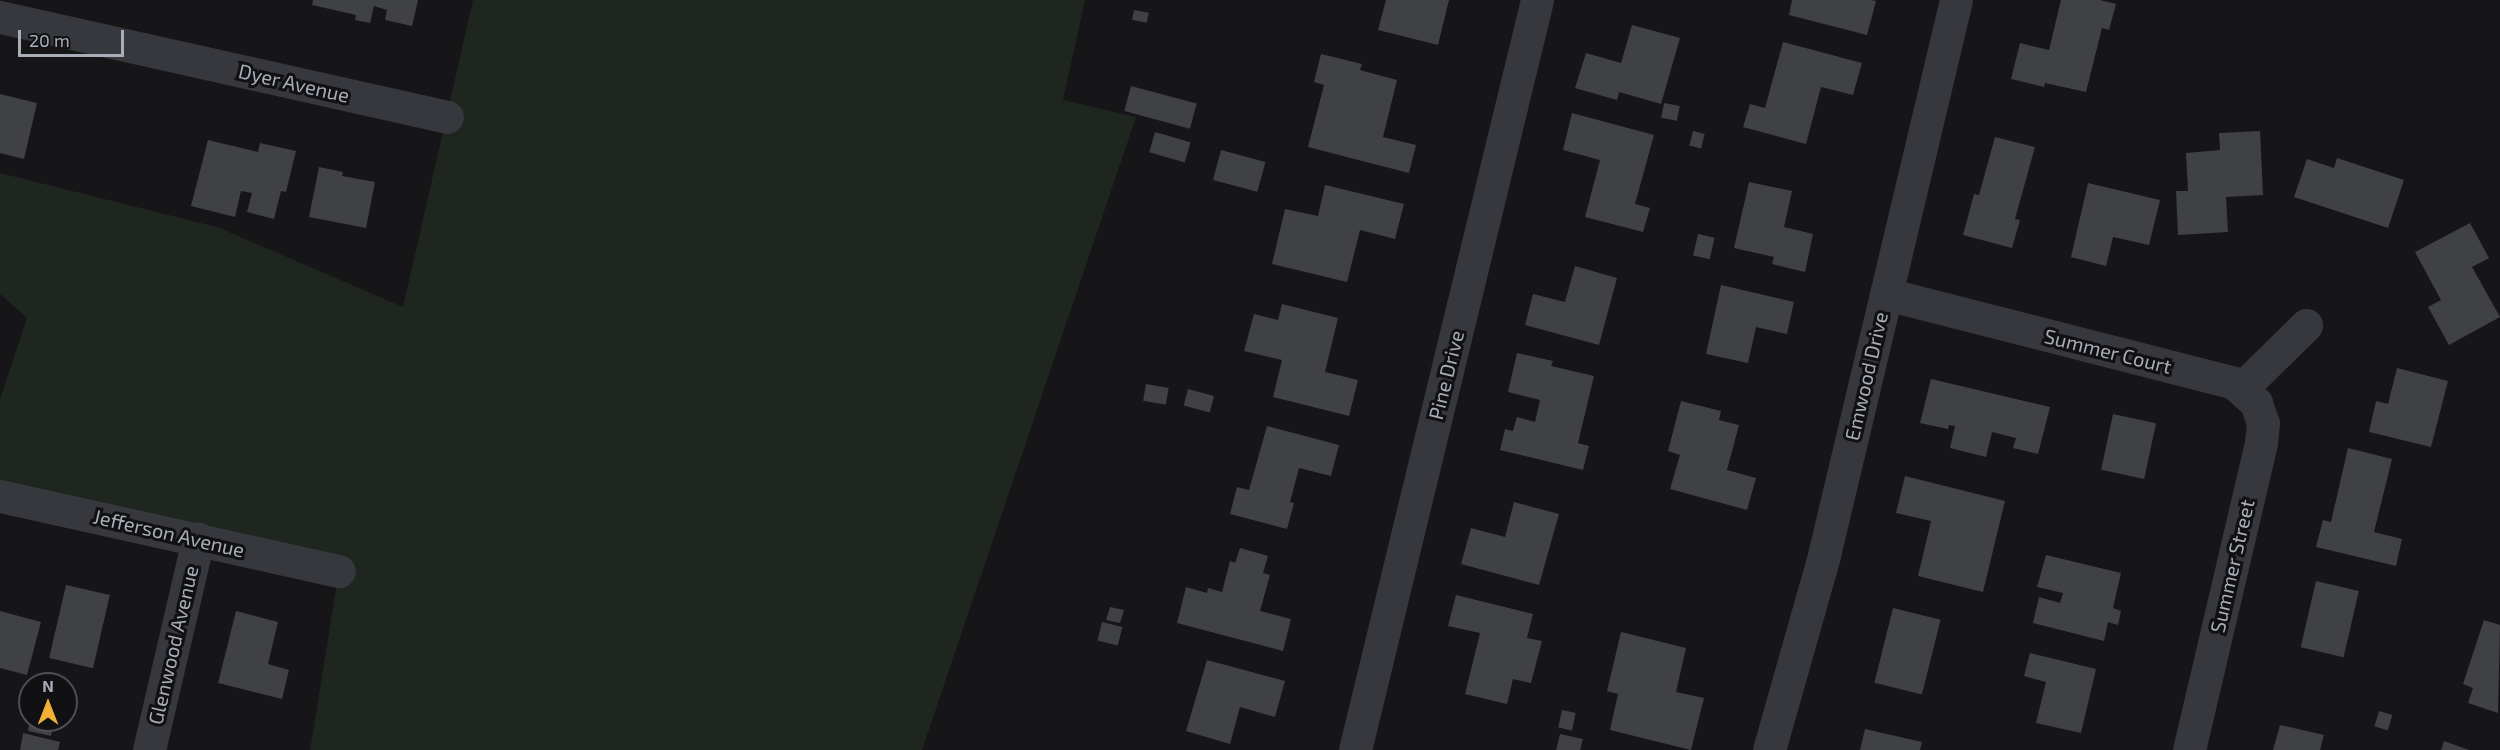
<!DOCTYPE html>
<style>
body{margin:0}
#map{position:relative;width:2500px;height:750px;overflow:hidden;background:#161618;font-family:"Exo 2",sans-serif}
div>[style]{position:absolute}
.green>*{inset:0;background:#1e261f}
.building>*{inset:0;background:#404145;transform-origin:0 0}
.minor>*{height:33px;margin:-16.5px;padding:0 16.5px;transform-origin:16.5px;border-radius:16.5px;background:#37383d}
span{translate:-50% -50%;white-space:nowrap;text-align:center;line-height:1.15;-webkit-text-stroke:6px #111113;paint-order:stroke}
.street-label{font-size:20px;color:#a8adb8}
.north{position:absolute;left:18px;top:672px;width:60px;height:60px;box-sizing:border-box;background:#111113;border:2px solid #4d4f55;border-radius:50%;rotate:0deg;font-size:16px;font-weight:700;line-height:24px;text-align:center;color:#a8adb8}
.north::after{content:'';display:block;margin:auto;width:21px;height:27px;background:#f2b134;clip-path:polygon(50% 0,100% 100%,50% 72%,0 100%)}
.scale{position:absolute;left:18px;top:30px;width:106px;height:27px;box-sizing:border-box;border:3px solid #a8adb8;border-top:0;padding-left:8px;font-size:18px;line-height:21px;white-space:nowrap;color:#a8adb8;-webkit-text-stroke:4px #111113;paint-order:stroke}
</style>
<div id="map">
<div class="green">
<div style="clip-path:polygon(473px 0,1085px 0,1063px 100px,1136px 117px,922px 750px,310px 750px,339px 571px,0 496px,0 399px,27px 318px,0 294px,0 173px,217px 227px,403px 307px)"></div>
</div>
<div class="building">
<div style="clip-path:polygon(313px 0,418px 0,412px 26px,385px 20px,387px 10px,374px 6px,370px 23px,355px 20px,356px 15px,312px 5px)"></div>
<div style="clip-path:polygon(1386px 0,1449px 0,1438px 45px,1378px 30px)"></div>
<div style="clip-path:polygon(1792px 0,1871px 0,1876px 1px,1867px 35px,1789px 15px)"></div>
<div style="clip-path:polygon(2061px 0,2100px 0,2116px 4px,2109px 30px,2102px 28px,2086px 92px,2045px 83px,2044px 87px,2011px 79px,2020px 43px,2049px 50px)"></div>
<div style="left:1134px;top:10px;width:15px;height:10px;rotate:11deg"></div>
<div style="clip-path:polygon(1632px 25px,1680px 38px,1661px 104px,1619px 92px,1617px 100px,1575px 88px,1586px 53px,1621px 63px)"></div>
<div style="clip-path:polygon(1783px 42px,1862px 63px,1853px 95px,1821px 87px,1806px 144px,1743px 127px,1750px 104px,1765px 108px)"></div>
<div style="clip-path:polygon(1321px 54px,1362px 64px,1360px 70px,1397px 80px,1383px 137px,1416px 145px,1409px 173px,1308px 147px,1324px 85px,1314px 82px)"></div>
<div style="left:1131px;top:86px;width:68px;height:26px;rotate:15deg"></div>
<div style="clip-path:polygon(0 94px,37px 103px,24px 159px,0 153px)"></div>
<div style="left:1664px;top:103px;width:16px;height:15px;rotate:11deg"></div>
<div style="clip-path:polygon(1572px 113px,1654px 135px,1635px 204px,1650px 208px,1643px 232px,1585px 217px,1600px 160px,1563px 150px)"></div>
<div style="left:1693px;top:131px;width:12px;height:15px;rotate:14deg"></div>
<div style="clip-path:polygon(2260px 131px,2263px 195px,2226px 197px,2228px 232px,2178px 235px,2176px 191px,2188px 191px,2186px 153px,2220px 150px,2219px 133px)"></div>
<div style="left:1155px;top:132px;width:37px;height:21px;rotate:16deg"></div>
<div style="clip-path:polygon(1995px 137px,2035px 147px,2015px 219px,2020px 220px,2012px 248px,1963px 235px,1974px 194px,1979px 195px)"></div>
<div style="clip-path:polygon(208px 140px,258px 152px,260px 143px,296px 151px,286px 192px,281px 191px,274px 219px,247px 212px,252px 193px,241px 191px,235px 217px,191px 206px)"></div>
<div style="left:1221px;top:150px;width:46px;height:31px;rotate:15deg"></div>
<div style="clip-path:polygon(2337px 158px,2404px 180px,2388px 228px,2294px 197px,2307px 159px,2334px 168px)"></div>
<div style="clip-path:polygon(319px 167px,343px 172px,342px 176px,375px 182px,366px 228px,309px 217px)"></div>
<div style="clip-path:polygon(1749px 182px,1792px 191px,1784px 227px,1813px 234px,1805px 272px,1772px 264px,1774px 257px,1734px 248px)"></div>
<div style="clip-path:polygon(2088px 183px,2160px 200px,2149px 245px,2113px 237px,2106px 266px,2071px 257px)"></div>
<div style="clip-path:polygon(1325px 185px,1404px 204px,1395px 239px,1360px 230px,1347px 282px,1272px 264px,1285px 209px,1318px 216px)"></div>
<div style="clip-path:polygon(2470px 223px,2489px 258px,2472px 267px,2500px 317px,2449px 345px,2428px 307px,2441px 300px,2415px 252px)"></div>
<div style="left:1698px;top:234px;width:17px;height:22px;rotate:13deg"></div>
<div style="clip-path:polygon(1575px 266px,1617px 278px,1599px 345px,1525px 325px,1533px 294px,1565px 302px)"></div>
<div style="clip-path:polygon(1721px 285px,1794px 302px,1787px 334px,1756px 327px,1748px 363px,1706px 354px)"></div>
<div style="clip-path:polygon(1282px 304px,1338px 318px,1325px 372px,1358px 380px,1349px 416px,1273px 397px,1282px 360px,1244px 351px,1254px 314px,1278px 320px)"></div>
<div style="clip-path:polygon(1517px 353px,1553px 361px,1551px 366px,1594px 376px,1578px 443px,1589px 446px,1583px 470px,1500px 450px,1505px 429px,1513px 431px,1517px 417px,1535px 422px,1540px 400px,1508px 392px)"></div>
<div style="clip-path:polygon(2397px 368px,2448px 381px,2431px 447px,2369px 432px,2376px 401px,2388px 404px)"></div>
<div style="clip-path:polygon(1931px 379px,2050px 407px,2038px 454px,2013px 448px,2016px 438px,1992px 432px,1986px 457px,1950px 448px,1955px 426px,1949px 425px,1948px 429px,1920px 423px)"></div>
<div style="left:1146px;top:384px;width:23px;height:17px;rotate:10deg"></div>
<div style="left:1188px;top:389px;width:27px;height:17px;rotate:15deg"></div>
<div style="clip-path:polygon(1681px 401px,1721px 411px,1719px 420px,1739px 425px,1727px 470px,1756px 478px,1747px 510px,1670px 489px,1680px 455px,1668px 451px)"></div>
<div style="left:2113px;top:414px;width:44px;height:57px;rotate:12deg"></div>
<div style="clip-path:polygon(1267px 426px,1339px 445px,1331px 476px,1299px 468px,1290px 502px,1294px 503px,1287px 529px,1230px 514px,1237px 487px,1249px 490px)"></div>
<div style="clip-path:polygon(2348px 448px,2392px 459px,2374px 532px,2402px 539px,2396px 566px,2316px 547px,2323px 520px,2331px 522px)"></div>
<div style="clip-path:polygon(1905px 476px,2005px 501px,1983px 592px,1918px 576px,1931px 521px,1896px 513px)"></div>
<div style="clip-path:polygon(1514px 502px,1559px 514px,1539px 585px,1461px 564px,1471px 528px,1505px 537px)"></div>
<div style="clip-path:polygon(1240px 548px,1268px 556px,1263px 573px,1270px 575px,1260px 611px,1291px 619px,1283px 651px,1177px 623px,1186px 587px,1207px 593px,1208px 588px,1222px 592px,1230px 561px,1235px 563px)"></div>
<div style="clip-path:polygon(2046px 555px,2121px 573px,2113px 608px,2121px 611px,2118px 625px,2108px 622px,2104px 641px,2033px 623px,2039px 597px,2060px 603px,2063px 593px,2037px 587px)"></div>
<div style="left:2316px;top:581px;width:44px;height:68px;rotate:13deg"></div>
<div style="left:66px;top:585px;width:45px;height:75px;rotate:13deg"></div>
<div style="clip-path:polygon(1456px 595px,1533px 614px,1527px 638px,1542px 641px,1531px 683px,1513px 679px,1507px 704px,1465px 694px,1480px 633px,1448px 626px)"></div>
<div style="clip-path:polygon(1110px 607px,1124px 610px,1120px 623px,1106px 620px)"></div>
<div style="left:1893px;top:608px;width:49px;height:77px;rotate:14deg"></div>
<div style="clip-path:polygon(0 611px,41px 622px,27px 675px,0 668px)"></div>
<div style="clip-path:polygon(236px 611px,278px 622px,268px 664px,289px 670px,282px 699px,218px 683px)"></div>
<div style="clip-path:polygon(2484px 620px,2500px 625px,2498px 713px,2468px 703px,2473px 688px,2463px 684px)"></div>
<div style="left:1102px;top:622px;width:21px;height:19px;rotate:14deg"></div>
<div style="clip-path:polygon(1621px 632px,1686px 648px,1676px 692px,1704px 698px,1691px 750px,1610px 730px,1618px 694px,1607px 691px)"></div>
<div style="clip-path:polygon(2030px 653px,2096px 669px,2081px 733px,2036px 723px,2046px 682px,2024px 676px)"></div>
<div style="clip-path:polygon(1207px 660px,1285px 681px,1275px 717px,1240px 707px,1230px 744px,1186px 731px)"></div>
<div style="left:1562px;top:710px;width:14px;height:18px;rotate:12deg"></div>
<div style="left:2379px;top:711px;width:14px;height:16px;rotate:17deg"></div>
<div style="clip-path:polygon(30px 720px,54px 723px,51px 736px,28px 731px)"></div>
<div style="clip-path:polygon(2280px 725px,2324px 735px,2320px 750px,2273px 750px)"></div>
<div style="clip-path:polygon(1865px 729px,1922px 742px,1920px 750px,1860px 750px)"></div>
<div style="clip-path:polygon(23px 733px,60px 742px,58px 750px,20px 750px)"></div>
<div style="clip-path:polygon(1560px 734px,1583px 739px,1580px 750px,1556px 750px)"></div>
<div style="clip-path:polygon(2444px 741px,2469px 750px,2441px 750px)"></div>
</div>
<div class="minor">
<div style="left:0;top:17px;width:458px;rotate:12.6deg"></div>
<div style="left:1886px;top:294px;width:359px;rotate:14.3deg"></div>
<div style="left:2234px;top:383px;width:30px;rotate:42deg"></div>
<div style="left:2256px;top:403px;width:21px;rotate:71deg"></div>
<div style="left:2263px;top:423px;width:20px;rotate:96deg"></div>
<div style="left:2261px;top:443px;width:315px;rotate:103.2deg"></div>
<div style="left:2242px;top:388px;width:90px;rotate:-44.5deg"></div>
<div style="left:0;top:496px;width:347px;rotate:12.5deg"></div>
<div style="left:149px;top:750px;width:217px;rotate:-76.9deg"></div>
<div style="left:1355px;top:750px;width:772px;rotate:-76.36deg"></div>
<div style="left:1769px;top:750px;width:203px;rotate:-74.2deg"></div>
<div style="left:1824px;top:555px;width:570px;rotate:-76.62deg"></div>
</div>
<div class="street-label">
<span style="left:294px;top:83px;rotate:13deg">Dyer Avenue</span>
<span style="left:2108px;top:351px;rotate:14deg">Summer Court</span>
<span style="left:1446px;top:375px;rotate:-76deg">Pine Drive</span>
<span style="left:1866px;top:376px;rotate:-77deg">Emwood Drive</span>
<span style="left:169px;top:533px;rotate:13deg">Jefferson Avenue</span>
<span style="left:2232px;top:566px;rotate:-77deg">Summer Street</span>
<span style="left:173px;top:645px;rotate:-77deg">Glenwood Avenue</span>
</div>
<div class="north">N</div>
<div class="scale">20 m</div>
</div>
